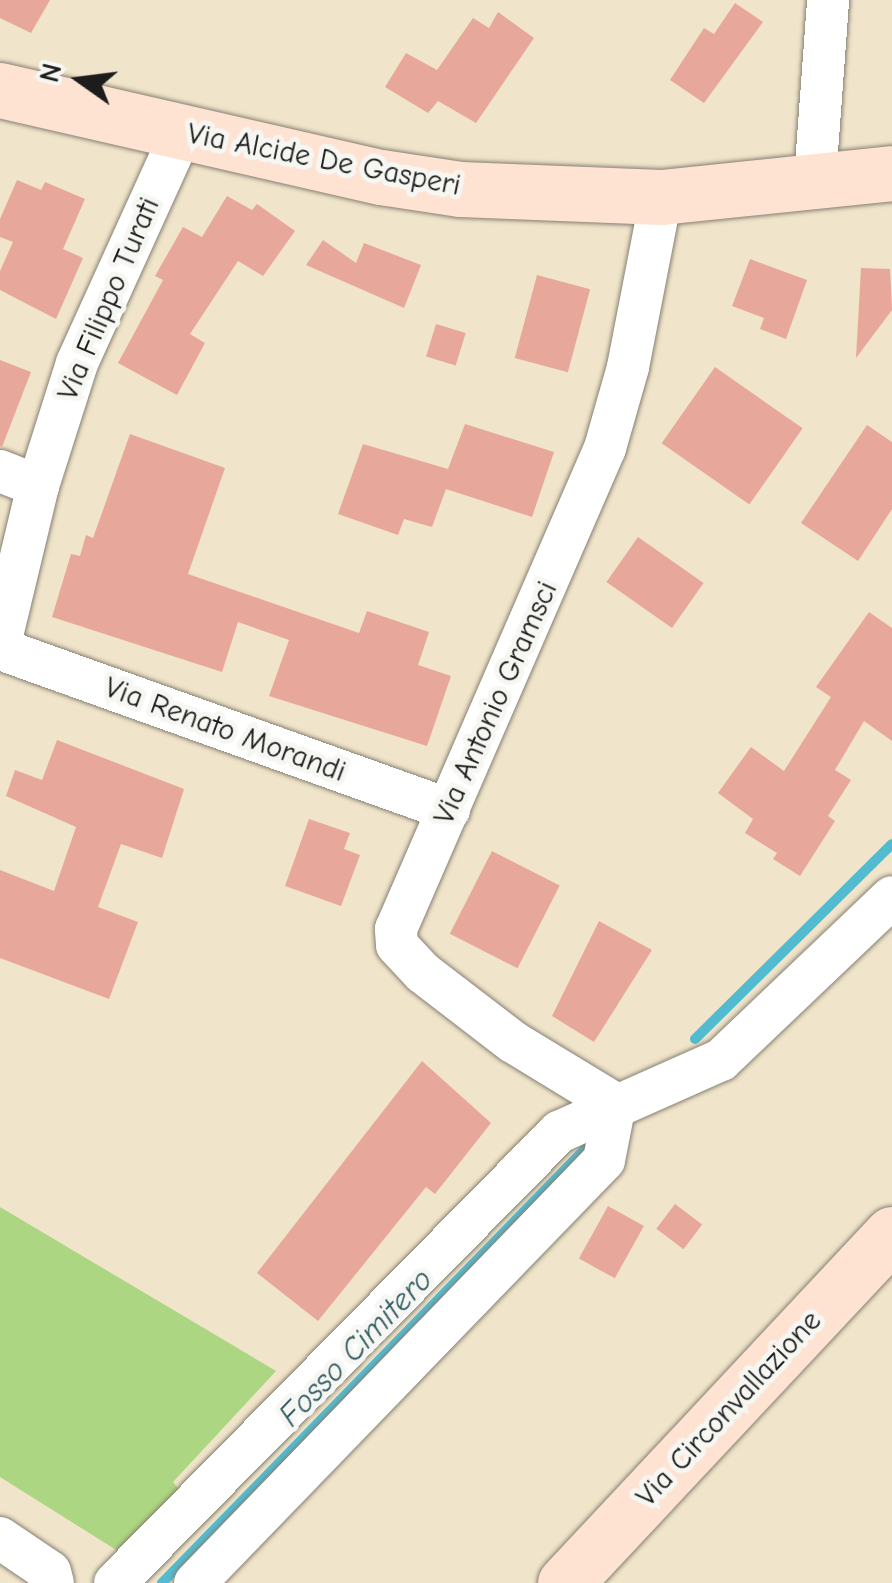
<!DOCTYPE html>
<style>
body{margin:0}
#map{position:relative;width:892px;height:1583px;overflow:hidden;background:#f0e4ca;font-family:"Comic Neue",sans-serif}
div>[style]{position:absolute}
.green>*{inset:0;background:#add682}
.stream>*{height:10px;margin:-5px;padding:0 5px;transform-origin:5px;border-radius:5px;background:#53bbd0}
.building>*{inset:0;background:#e7a89b;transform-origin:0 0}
.roads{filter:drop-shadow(0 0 2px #868073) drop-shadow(0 0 2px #868073)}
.street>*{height:42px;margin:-21px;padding:0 21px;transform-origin:21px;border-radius:21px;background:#fff}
.secondary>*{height:55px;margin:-27.5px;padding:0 27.5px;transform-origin:27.5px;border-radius:27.5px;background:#fee3d2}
span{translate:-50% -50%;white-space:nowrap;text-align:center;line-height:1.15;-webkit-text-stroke:10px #f6f6f2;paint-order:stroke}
.street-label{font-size:30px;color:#1c1c1c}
.water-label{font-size:32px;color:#325c64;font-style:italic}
.north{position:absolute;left:30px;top:30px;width:100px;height:100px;-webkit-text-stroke:8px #f6f6f2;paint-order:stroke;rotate:284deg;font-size:28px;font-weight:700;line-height:40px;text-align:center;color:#1c1c1c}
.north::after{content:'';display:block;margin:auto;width:35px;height:45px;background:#1c1c1c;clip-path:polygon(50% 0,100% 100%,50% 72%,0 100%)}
</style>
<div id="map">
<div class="green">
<div style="clip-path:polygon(0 1207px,276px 1371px,173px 1482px,181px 1492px,121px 1553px,0 1477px)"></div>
</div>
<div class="stream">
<div style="left:695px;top:1039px;width:277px;rotate:-44.7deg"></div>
<div style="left:162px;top:1583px;width:606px;rotate:-45.74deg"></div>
</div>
<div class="building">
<div style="clip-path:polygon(0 0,50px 0,31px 33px,0 18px)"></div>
<div style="clip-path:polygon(735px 3px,763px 22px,704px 103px,670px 80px,704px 28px,714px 34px)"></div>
<div style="clip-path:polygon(498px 12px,534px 38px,476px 123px,438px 101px,428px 113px,385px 87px,406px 53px,437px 70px,473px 18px,489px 28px)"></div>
<div style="clip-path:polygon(17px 180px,41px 190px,45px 182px,85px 199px,63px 249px,83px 258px,56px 319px,0 290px,0 271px,13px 242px,0 237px,0 219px)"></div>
<div style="clip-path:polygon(227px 196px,252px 210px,257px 204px,295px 231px,263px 276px,238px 261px,190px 334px,205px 343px,177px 395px,118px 363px,163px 280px,155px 276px,183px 227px,202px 237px)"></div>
<div style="clip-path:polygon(323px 240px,356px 263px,364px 243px,421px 265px,404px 308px,306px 265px)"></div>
<div style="clip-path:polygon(750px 259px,807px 280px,786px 339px,760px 329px,764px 318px,732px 306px)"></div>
<div style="clip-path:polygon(861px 268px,890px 269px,892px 310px,856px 358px)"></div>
<div style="left:537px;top:275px;width:55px;height:86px;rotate:15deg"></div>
<div style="left:436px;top:324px;width:31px;height:34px;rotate:17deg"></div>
<div style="clip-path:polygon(0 360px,31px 372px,2px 447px,0 446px)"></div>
<div style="left:715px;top:367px;width:107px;height:93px;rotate:35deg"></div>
<div style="clip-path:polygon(465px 424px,554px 452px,532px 517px,446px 489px,432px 527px,404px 519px,398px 535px,338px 514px,363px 444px,448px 469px)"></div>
<div style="clip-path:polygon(867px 425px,892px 442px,892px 509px,858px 561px,801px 523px)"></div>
<div style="clip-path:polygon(130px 434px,225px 468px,188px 574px,359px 633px,367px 611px,429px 632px,418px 665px,451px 676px,427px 746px,269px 696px,289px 640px,238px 622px,222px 672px,52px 617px,71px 554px,80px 556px,86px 535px,93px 538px)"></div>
<div style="left:638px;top:537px;width:80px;height:55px;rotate:35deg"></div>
<div style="clip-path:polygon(869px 612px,892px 628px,892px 741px,864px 721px,835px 770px,851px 780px,828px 816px,835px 821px,800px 876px,773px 859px,777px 853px,745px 833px,753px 819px,718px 793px,751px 747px,784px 771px,831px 697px,816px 687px)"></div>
<div style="clip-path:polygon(57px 740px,184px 789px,162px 858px,121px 844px,98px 907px,138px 922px,109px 999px,0 958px,0 870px,54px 891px,76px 827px,6px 796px,15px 770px,42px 780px)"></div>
<div style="clip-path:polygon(309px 819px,350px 833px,344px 849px,360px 855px,341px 906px,285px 886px)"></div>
<div style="left:492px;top:851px;width:76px;height:93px;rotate:27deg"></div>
<div style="clip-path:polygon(599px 921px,652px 950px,594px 1042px,552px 1016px)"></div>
<div style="clip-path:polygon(422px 1061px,491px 1123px,435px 1194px,426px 1187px,318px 1321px,257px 1273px)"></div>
<div style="left:675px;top:1204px;width:34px;height:31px;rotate:37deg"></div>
<div style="left:608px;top:1206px;width:41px;height:60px;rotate:29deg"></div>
</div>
<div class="roads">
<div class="street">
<div style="left:815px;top:179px;width:179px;rotate:-85.8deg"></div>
<div style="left:0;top:471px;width:41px;rotate:21.5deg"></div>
<div style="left:0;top:644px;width:163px;rotate:-76.5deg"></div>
<div style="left:38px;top:486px;width:129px;rotate:-72.4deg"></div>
<div style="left:77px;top:363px;width:254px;rotate:-65.6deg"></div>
<div style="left:0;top:649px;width:477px;rotate:19.7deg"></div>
<div style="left:615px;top:1104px;width:119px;rotate:-148.7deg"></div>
<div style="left:513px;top:1042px;width:113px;rotate:-142.5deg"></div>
<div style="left:423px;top:973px;width:38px;rotate:-133deg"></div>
<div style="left:397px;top:945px;width:16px;rotate:-94deg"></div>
<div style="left:396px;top:929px;width:524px;rotate:-66.51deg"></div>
<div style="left:605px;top:448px;width:84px;rotate:-74.1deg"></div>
<div style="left:628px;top:367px;width:173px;rotate:-79deg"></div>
<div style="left:0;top:1538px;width:60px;rotate:34.2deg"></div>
<div style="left:50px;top:1572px;width:11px;rotate:75deg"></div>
<div style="left:115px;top:1583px;width:633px;rotate:-45.45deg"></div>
<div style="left:559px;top:1132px;width:177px;rotate:-24deg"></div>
<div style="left:721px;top:1060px;width:236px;rotate:-43.6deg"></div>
<div style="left:195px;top:1583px;width:588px;rotate:-45.96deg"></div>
<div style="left:604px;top:1160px;width:57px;rotate:-78.9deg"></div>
</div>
<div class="secondary">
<div style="left:0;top:90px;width:391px;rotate:12.9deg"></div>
<div style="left:381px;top:177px;width:80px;rotate:8.6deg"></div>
<div style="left:460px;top:189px;width:201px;rotate:2.3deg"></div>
<div style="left:661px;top:197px;width:232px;rotate:-5.9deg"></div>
<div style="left:565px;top:1583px;width:478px;rotate:-46.9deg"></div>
</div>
</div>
<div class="street-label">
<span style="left:324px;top:160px;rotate:11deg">Via Alcide De Gasperi</span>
<span style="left:109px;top:299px;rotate:-67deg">Via Filippo Turati</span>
<span style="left:496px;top:703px;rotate:-66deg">Via Antonio Gramsci</span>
<span style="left:225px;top:730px;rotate:20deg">Via Renato Morandi</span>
<span style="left:729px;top:1409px;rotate:-47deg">Via Circonvallazione</span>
</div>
<div class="water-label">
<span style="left:356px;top:1348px;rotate:-46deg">Fosso Cimitero</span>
</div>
<div class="north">N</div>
</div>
